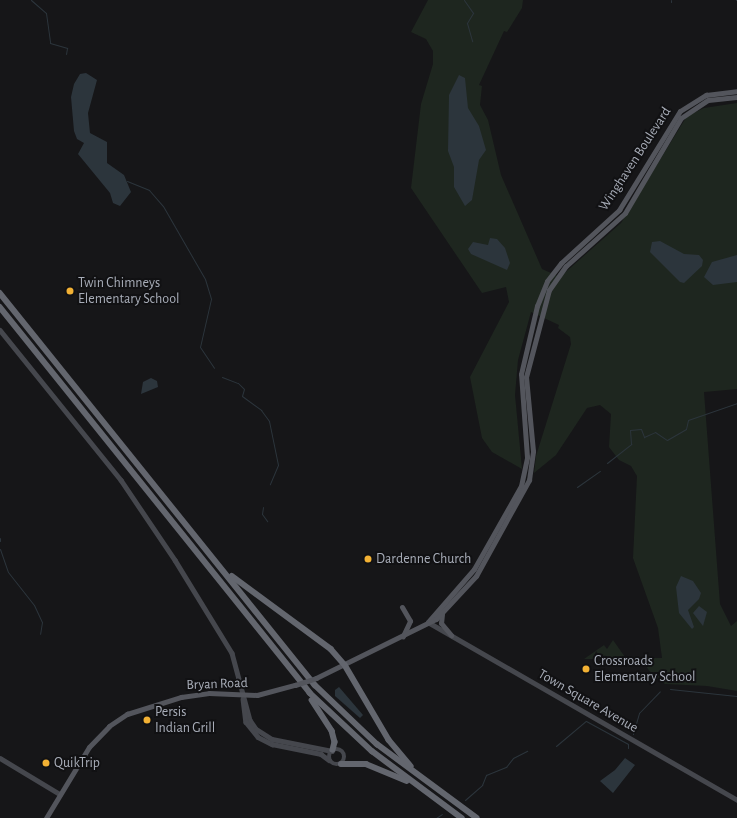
<!DOCTYPE html>
<style>
body{margin:0}
#map{position:relative;width:737px;height:818px;overflow:hidden;background:#161618;font-family:"Alegreya Sans",sans-serif}
div>[style]{position:absolute}
.green>*{inset:0;background:#1e261f}
.water>*{inset:0;background:#2c353c}
.stream>*{height:1px;margin:-0.5px;padding:0 0.5px;transform-origin:0.5px;border-radius:0.5px;background:#2c353c}
.secondary>*{height:4.5px;margin:-2.25px;padding:0 2.25px;transform-origin:2.25px;border-radius:2.25px;background:#45474d}
.secondary>.ring{margin:-2.25px;padding:0;box-sizing:content-box;background:none;border:4.5px solid #45474d;border-radius:50%}
.primary>*{height:5px;margin:-2.5px;padding:0 2.5px;transform-origin:2.5px;border-radius:2.5px;background:#53555c}
.motorway>*{height:5.5px;margin:-2.75px;padding:0 2.75px;transform-origin:2.75px;border-radius:2.75px;background:#63666e}
.primary-bridge>*{height:5px;margin:-2.5px;padding:0 2.5px;transform-origin:2.5px;border-radius:2.5px;background:#53555c}
.dots>*{width:11px;height:11px;translate:-50% -50%;box-sizing:border-box;border:2px solid #111113;border-radius:50%}
span{translate:-50% -50%;white-space:nowrap;text-align:center;line-height:1.15;-webkit-text-stroke:4px #111113;paint-order:stroke}
.street-label{font-size:14px;color:#a8adb8}
.poi-label{font-size:14px;color:#a8adb8}
.left{translate:0 -50%;text-align:left}
</style>
<div id="map">
<div class="green">
<div style="clip-path:polygon(428px 0,523px 0,522px 8px,507px 32px,504px 31px,479px 85px,482px 86px,480px 105px,488px 120px,501px 175px,542px 269px,560px 277px,621px 223px,687px 116px,704px 108px,737px 103px,737px 389px,704px 392px,720px 604px,731px 626px,737px 621px,737px 691px,707px 686px,665px 684px,652px 675px,646px 666px,646px 658px,662px 658px,658px 628px,633px 558px,637px 476px,631px 466px,619px 460px,609px 447px,611px 414px,600px 405px,587px 408px,556px 455px,534px 473px,536px 456px,571px 344px,570px 337px,558px 328px,559px 325px,531px 312px,518px 360px,515px 395px,522px 469px,492px 452px,482px 438px,470px 377px,509px 302px,506px 287px,482px 293px,411px 188px,421px 104px,433px 64px,433px 51px,426px 39px,411px 32px)"></div>
<div style="clip-path:polygon(613px 640px,625px 657px,622px 660px,616px 662px,613px 658px,605px 663px,596px 651px,593px 659px,584px 659px,604px 645px,607px 649px)"></div>
</div>
<div class="water">
<div style="clip-path:polygon(86px 73px,97px 80px,88px 113px,90px 133px,107px 142px,107px 163px,124px 175px,131px 192px,120px 206px,113px 203px,110px 193px,78px 154px,84px 143px,77px 139px,74px 131px,71px 97px,74px 84px,80px 74px)"></div>
<div style="clip-path:polygon(459px 75px,465px 78px,468px 108px,479px 126px,486px 150px,479px 160px,472px 200px,465px 206px,454px 187px,454px 167px,448px 151px,449px 95px)"></div>
<div style="clip-path:polygon(490px 238px,497px 239px,505px 248px,510px 263px,507px 270px,471px 254px,468px 249px,473px 242px,488px 245px)"></div>
<div style="clip-path:polygon(660px 241px,684px 254px,699px 255px,703px 260px,702px 266px,684px 283px,680px 282px,650px 252px,652px 242px)"></div>
<div style="clip-path:polygon(737px 255px,737px 282px,713px 285px,704px 277px,712px 262px)"></div>
<div style="clip-path:polygon(151px 378px,157px 381px,158px 387px,141px 394px,143px 382px)"></div>
<div style="clip-path:polygon(681px 576px,693px 581px,701px 593px,699px 599px,688px 610px,694px 627px,692px 629px,679px 613px,676px 587px)"></div>
<div style="clip-path:polygon(699px 606px,707px 612px,703px 626px,693px 613px)"></div>
<div style="clip-path:polygon(339px 687px,363px 715px,360px 718px,335px 696px,335px 690px)"></div>
<div style="clip-path:polygon(625px 758px,635px 765px,613px 793px,600px 781px,615px 770px)"></div>
</div>
<div class="stream">
<div style="left:31px;top:0;width:20px;rotate:41deg"></div>
<div style="left:46px;top:13px;width:30px;rotate:82deg"></div>
<div style="left:50px;top:43px;width:18px;rotate:16deg"></div>
<div style="left:67px;top:48px;width:6px;rotate:99deg"></div>
<div style="left:464px;top:0;width:16px;rotate:55deg"></div>
<div style="left:473px;top:13px;width:12px;rotate:121deg"></div>
<div style="left:467px;top:23px;width:19px;rotate:74deg"></div>
<div style="left:736px;top:0;width:1px"></div>
<div style="left:671px;top:2px;width:2px;rotate:-90deg"></div>
<div style="left:127px;top:181px;width:24px;rotate:22deg"></div>
<div style="left:149px;top:190px;width:21px;rotate:49deg"></div>
<div style="left:163px;top:206px;width:84px;rotate:60.1deg"></div>
<div style="left:205px;top:279px;width:21px;rotate:73deg"></div>
<div style="left:211px;top:299px;width:49px;rotate:102.9deg"></div>
<div style="left:200px;top:347px;width:25px;rotate:56deg"></div>
<div style="left:222px;top:377px;width:17px;rotate:21deg"></div>
<div style="left:238px;top:383px;width:8px;rotate:45deg"></div>
<div style="left:244px;top:389px;width:7px;rotate:106deg"></div>
<div style="left:242px;top:396px;width:24px;rotate:36deg"></div>
<div style="left:261px;top:410px;width:14px;rotate:54deg"></div>
<div style="left:269px;top:421px;width:45px;rotate:78.4deg"></div>
<div style="left:278px;top:465px;width:21px;rotate:113deg"></div>
<div style="left:607px;top:463px;width:31px;rotate:-38deg"></div>
<div style="left:631px;top:444px;width:14px;rotate:-94deg"></div>
<div style="left:630px;top:430px;width:11px;rotate:-5deg"></div>
<div style="left:641px;top:429px;width:9px;rotate:69deg"></div>
<div style="left:644px;top:437px;width:12px;rotate:-24deg"></div>
<div style="left:655px;top:432px;width:14px;rotate:34deg"></div>
<div style="left:667px;top:440px;width:22px;rotate:-30deg"></div>
<div style="left:686px;top:429px;width:9px;rotate:-77deg"></div>
<div style="left:688px;top:420px;width:52px;rotate:-19.1deg"></div>
<div style="left:577px;top:487px;width:28px;rotate:-35deg"></div>
<div style="left:263px;top:507px;width:7px;rotate:98deg"></div>
<div style="left:262px;top:514px;width:9px;rotate:54deg"></div>
<div style="left:0;top:538px;width:3px;rotate:90deg"></div>
<div style="left:0;top:549px;width:24px;rotate:71deg"></div>
<div style="left:8px;top:572px;width:42px;rotate:51.8deg"></div>
<div style="left:34px;top:605px;width:19px;rotate:65deg"></div>
<div style="left:42px;top:622px;width:12px;rotate:99deg"></div>
<div style="left:670px;top:689px;width:67px;rotate:6deg"></div>
<div style="left:633px;top:734px;width:22px;rotate:-74deg"></div>
<div style="left:639px;top:713px;width:30px;rotate:-46deg"></div>
<div style="left:556px;top:746px;width:39px;rotate:-40deg"></div>
<div style="left:586px;top:721px;width:48px;rotate:28.7deg"></div>
<div style="left:628px;top:744px;width:4px;rotate:90deg"></div>
<div style="left:465px;top:800px;width:23px;rotate:-41deg"></div>
<div style="left:482px;top:785px;width:11px;rotate:-68deg"></div>
<div style="left:486px;top:775px;width:22px;rotate:-22deg"></div>
<div style="left:506px;top:767px;width:11px;rotate:-52deg"></div>
<div style="left:513px;top:758px;width:16px;rotate:-27deg"></div>
<div style="left:436px;top:818px;width:7px;rotate:-34deg"></div>
</div>
<div class="secondary">
<div style="left:0;top:330px;width:193px;rotate:51.1deg"></div>
<div style="left:121px;top:480px;width:97px;rotate:56deg"></div>
<div style="left:175px;top:560px;width:109px;rotate:58.5deg"></div>
<div style="left:232px;top:653px;width:69px;rotate:75deg"></div>
<div style="left:250px;top:720px;width:11px;rotate:56deg"></div>
<div style="left:256px;top:729px;width:19px;rotate:32deg"></div>
<div style="left:272px;top:739px;width:61px;rotate:11.3deg"></div>
<div style="left:428px;top:622px;width:357px;rotate:29.9deg"></div>
<div style="left:243px;top:699px;width:23px;rotate:83deg"></div>
<div style="left:246px;top:722px;width:19px;rotate:51deg"></div>
<div style="left:258px;top:737px;width:16px;rotate:27deg"></div>
<div style="left:272px;top:744px;width:50px;rotate:11.5deg"></div>
<div style="left:321px;top:754px;width:10px;rotate:37deg"></div>
<div class="ring" style="left:329px;top:749px;width:11.5px;height:11.5px"></div>
<div style="left:0;top:758px;width:70px;rotate:31deg"></div>
</div>
<div class="primary">
<div style="left:402px;top:607px;width:16px;rotate:60deg"></div>
<div style="left:410px;top:621px;width:17px;rotate:115deg"></div>
<div style="left:442px;top:614px;width:9px;rotate:96deg"></div>
<div style="left:441px;top:623px;width:16px;rotate:50deg"></div>
<div style="left:428px;top:622px;width:70px;rotate:-49deg"></div>
<div style="left:474px;top:569px;width:95px;rotate:-60.5deg"></div>
<div style="left:521px;top:486px;width:30px;rotate:-78deg"></div>
<div style="left:527px;top:457px;width:83px;rotate:-94.1deg"></div>
<div style="left:521px;top:374px;width:70px;rotate:-76.8deg"></div>
<div style="left:537px;top:306px;width:27px;rotate:-68deg"></div>
<div style="left:547px;top:281px;width:23px;rotate:-52deg"></div>
<div style="left:561px;top:263px;width:79px;rotate:-42.4deg"></div>
<div style="left:619px;top:210px;width:116px;rotate:-58.4deg"></div>
<div style="left:680px;top:111px;width:31px;rotate:-32deg"></div>
<div style="left:706px;top:95px;width:31px;rotate:-7deg"></div>
<div style="left:316px;top:678px;width:134px;rotate:-26.2deg"></div>
<div style="left:436px;top:619px;width:59px;rotate:-47.1deg"></div>
<div style="left:476px;top:576px;width:110px;rotate:-61.1deg"></div>
<div style="left:529px;top:480px;width:29px;rotate:-82deg"></div>
<div style="left:533px;top:451px;width:74px;rotate:-95.4deg"></div>
<div style="left:526px;top:377px;width:90px;rotate:-75.2deg"></div>
<div style="left:549px;top:290px;width:29px;rotate:-55deg"></div>
<div style="left:566px;top:266px;width:79px;rotate:-41.9deg"></div>
<div style="left:625px;top:213px;width:110px;rotate:-59.5deg"></div>
<div style="left:681px;top:118px;width:32px;rotate:-34deg"></div>
<div style="left:708px;top:100px;width:29px;rotate:-6deg"></div>
<div style="left:46px;top:818px;width:83px;rotate:-58.8deg"></div>
<div style="left:89px;top:747px;width:29px;rotate:-46deg"></div>
<div style="left:109px;top:726px;width:22px;rotate:-34deg"></div>
<div style="left:127px;top:714px;width:57px;rotate:-17.5deg"></div>
<div style="left:181px;top:697px;width:28px;rotate:-8deg"></div>
<div style="left:209px;top:693px;width:48px;rotate:2.4deg"></div>
<div style="left:257px;top:695px;width:39px;rotate:-15deg"></div>
</div>
<div class="motorway">
<div style="left:0;top:293px;width:503px;rotate:51.22deg"></div>
<div style="left:315px;top:685px;width:86px;rotate:43.6deg"></div>
<div style="left:377px;top:744px;width:124px;rotate:36.5deg"></div>
<div style="left:0;top:307px;width:495px;rotate:51.2deg"></div>
<div style="left:310px;top:693px;width:85px;rotate:43.1deg"></div>
<div style="left:372px;top:751px;width:112px;rotate:36.7deg"></div>
<div style="left:232px;top:576px;width:123px;rotate:36.4deg"></div>
<div style="left:331px;top:649px;width:21px;rotate:49deg"></div>
<div style="left:345px;top:665px;width:87px;rotate:59.6deg"></div>
<div style="left:389px;top:740px;width:34px;rotate:50deg"></div>
<div style="left:312px;top:700px;width:37px;rotate:57deg"></div>
<div style="left:332px;top:731px;width:11px;rotate:75deg"></div>
<div style="left:335px;top:742px;width:8px;rotate:104deg"></div>
<div style="left:341px;top:764px;width:25px"></div>
<div style="left:366px;top:764px;width:44px;rotate:22.5deg"></div>
</div>
<div class="primary-bridge">
<div style="left:295px;top:685px;width:22px;rotate:-18deg"></div>
</div>
<div class="dots">
<div style="left:70px;top:291px;background:#f2b134"></div>
<div style="left:368px;top:559px;background:#f2b134"></div>
<div style="left:586px;top:669px;background:#f2b134"></div>
<div style="left:147px;top:720px;background:#f2b134"></div>
<div style="left:46px;top:763px;background:#f2b134"></div>
</div>
<div class="street-label">
<span style="left:635px;top:159px;rotate:-57deg">Winghaven Boulevard</span>
<span style="left:217px;top:684px;rotate:-2deg">Bryan Road</span>
<span style="left:588px;top:701px;rotate:30deg">Town Square Avenue</span>
</div>
<div class="poi-label">
<span class="left" style="left:78px;top:291px">Twin Chimneys<br>Elementary School</span>
<span class="left" style="left:376px;top:559px">Dardenne Church</span>
<span class="left" style="left:594px;top:669px">Crossroads<br>Elementary School</span>
<span class="left" style="left:155px;top:720px">Persis<br>Indian Grill</span>
<span class="left" style="left:54px;top:763px">QuikTrip</span>
</div>
</div>
